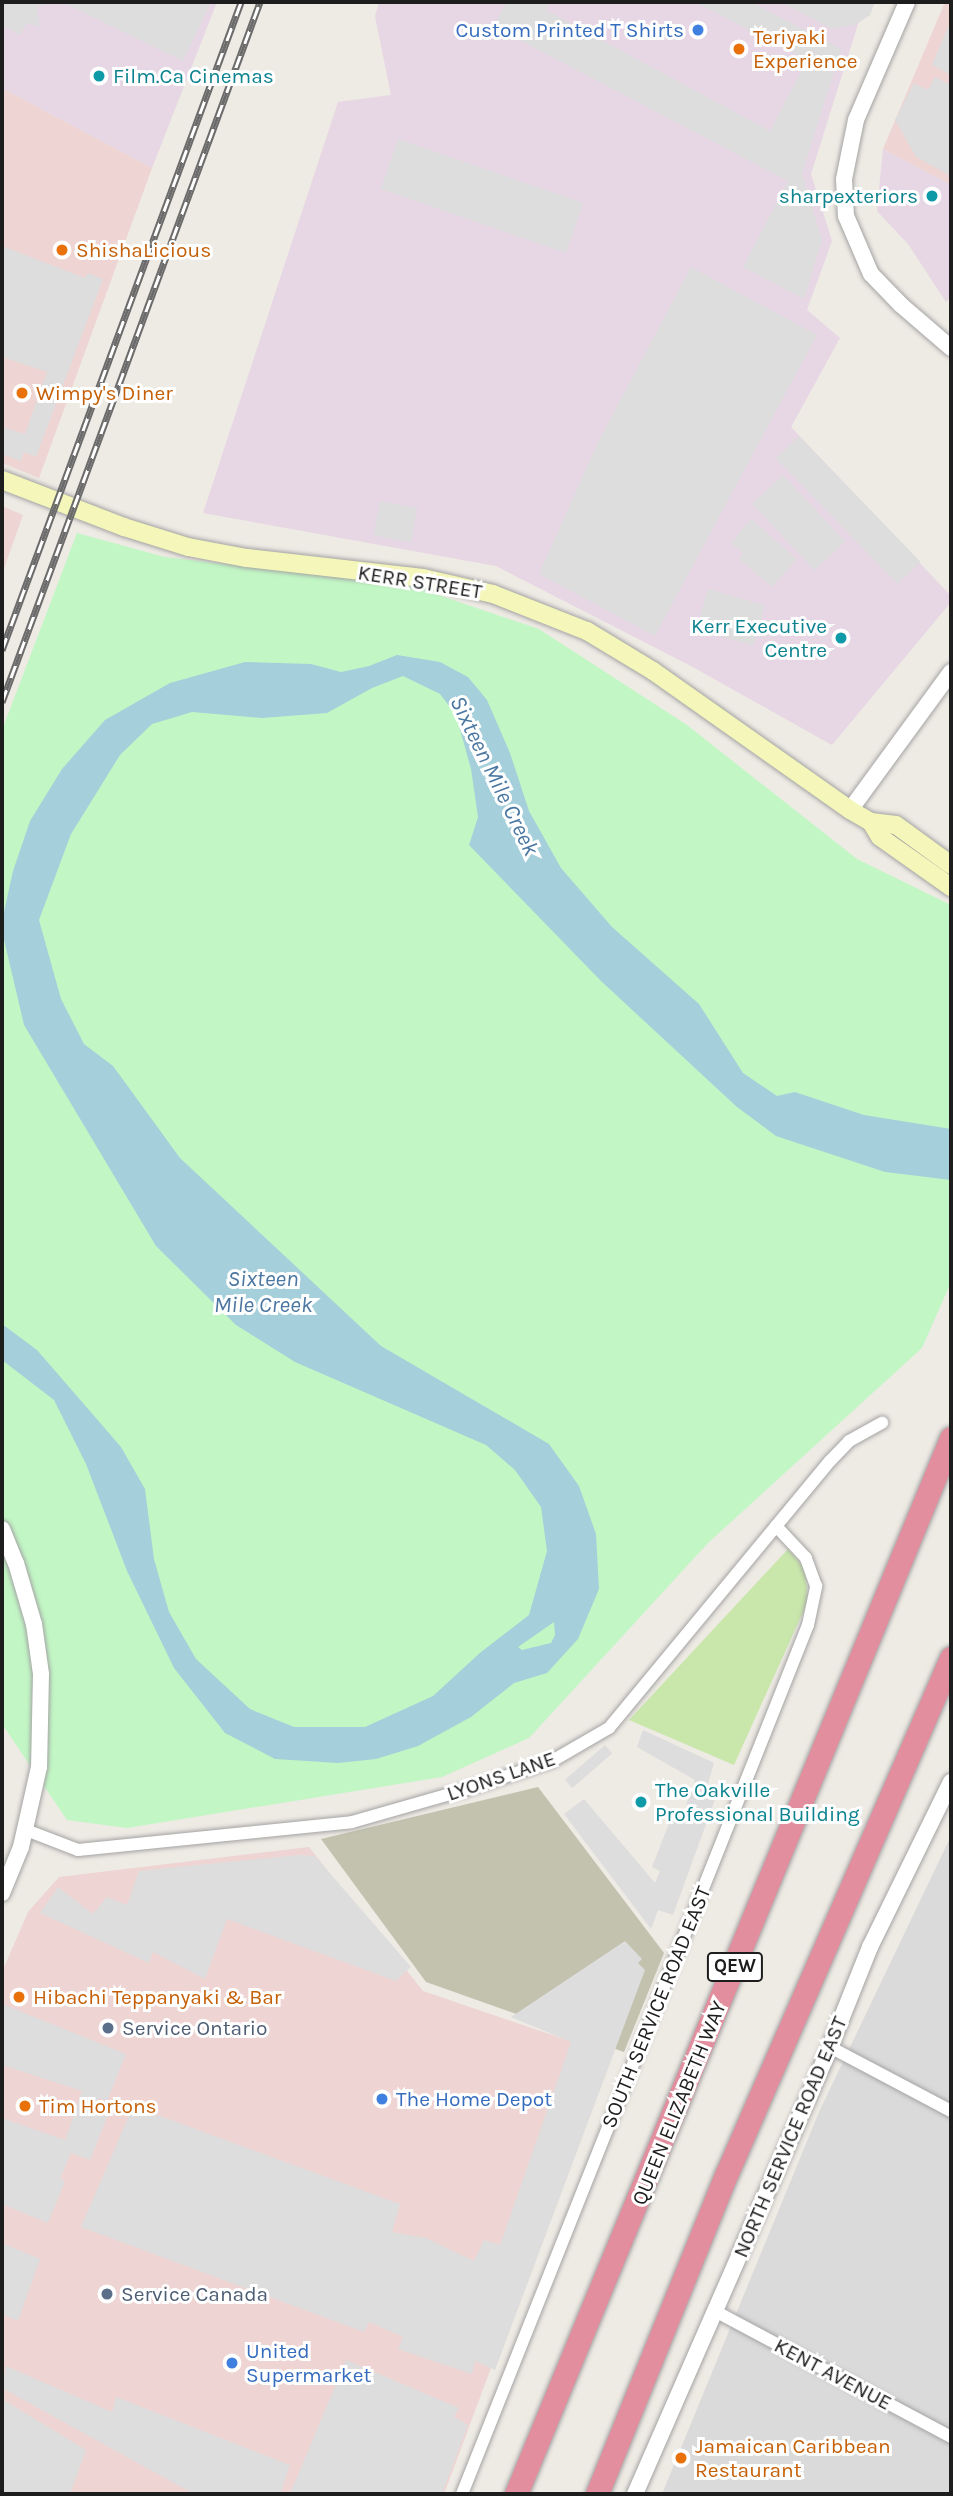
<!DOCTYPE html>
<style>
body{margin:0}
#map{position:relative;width:953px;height:2496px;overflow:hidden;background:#eeeae4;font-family:Karla,sans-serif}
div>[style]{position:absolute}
.residential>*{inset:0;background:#dbdada}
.commercial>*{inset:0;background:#eed4d3}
.industrial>*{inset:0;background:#e7d6e4}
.construction>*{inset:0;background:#c2c2af}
.grass>*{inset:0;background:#c9e7ab}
.park>*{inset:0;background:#c2f7c5}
.parking>*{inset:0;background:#ddd;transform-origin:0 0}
.water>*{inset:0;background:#a5cfda}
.roads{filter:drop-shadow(0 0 2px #a4a4a4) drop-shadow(0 0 2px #a4a4a4)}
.minor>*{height:12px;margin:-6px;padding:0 6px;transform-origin:6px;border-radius:6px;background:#fff}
.tertiary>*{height:16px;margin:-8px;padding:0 8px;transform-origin:8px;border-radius:8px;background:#fff}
.secondary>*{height:18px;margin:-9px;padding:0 9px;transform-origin:9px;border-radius:9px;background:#f4f7b9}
.motorway>*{height:23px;margin:-11.5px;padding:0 11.5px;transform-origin:11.5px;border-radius:11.5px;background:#e38e9e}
.rail>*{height:7px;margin-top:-3.5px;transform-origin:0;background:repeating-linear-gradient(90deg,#fff 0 13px,#6b6b6b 0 26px);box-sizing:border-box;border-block:2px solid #6b6b6b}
.dots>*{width:19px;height:19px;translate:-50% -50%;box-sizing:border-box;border:4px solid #fff;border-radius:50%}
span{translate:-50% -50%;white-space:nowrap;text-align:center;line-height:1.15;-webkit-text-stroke:6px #fff;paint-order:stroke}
.shield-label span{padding:2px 5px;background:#fff;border:2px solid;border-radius:5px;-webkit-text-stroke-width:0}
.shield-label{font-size:19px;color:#1d1d1d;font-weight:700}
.shop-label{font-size:21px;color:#366cbe}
.right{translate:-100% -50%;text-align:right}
.left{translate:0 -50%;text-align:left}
.food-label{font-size:21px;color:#c56008}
.culture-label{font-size:21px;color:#0d838f}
.street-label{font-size:21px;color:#1d1d1d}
.service-label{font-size:21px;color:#4e5e75}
.water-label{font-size:23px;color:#4b77a1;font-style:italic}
.frame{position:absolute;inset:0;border:4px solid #1d1d1d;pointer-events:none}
</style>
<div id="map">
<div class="residential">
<div style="clip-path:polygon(951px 1836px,951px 2494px,662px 2494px,819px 2112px)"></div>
</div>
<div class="commercial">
<div style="clip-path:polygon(945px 2px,951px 2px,951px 185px,883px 149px)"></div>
<div style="clip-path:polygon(2px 88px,152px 168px,39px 478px,2px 463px)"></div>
<div style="clip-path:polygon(2px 506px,23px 515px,2px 574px)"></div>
<div style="clip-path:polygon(309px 1847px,423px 1991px,608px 2054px,444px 2494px,2px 2494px,2px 1972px,28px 1912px,59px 1877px)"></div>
</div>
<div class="industrial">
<div style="clip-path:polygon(2px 2px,217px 2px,152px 168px,2px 88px)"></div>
<div style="clip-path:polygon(379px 2px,822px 2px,859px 21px,811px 174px,832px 241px,807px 310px,840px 338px,791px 427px,951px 596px,951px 602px,832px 745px,691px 666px,496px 566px,203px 513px,338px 102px,391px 95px,375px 16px)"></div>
<div style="clip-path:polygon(883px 149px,951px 185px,951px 296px,946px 302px,908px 244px,877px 211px)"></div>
</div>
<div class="construction">
<div style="clip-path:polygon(538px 1787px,664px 1953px,624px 2052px,426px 1982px,321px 1839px)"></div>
</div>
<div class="grass">
<div style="clip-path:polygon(788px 1549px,805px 1569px,808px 1601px,734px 1765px,629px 1720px)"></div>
</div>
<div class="park">
<div style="clip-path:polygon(77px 533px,165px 557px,412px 586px,539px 629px,687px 725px,857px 859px,951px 905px,951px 1282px,922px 1348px,708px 1543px,529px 1738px,442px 1777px,127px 1828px,67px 1820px,2px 1724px,2px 730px)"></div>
</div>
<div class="parking">
<div style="clip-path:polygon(2px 2px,54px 2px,37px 7px,40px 27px,27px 23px,20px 35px,2px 25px)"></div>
<div style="clip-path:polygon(62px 2px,206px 2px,210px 4px,183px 61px)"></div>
<div style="clip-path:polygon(507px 2px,549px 2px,546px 10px,770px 131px,807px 60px,695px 2px,751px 2px,841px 49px,802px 174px,822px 240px,804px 299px,743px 267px,788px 181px,493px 26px)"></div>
<div style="clip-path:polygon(781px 2px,875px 2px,870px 15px,855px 25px,832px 29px)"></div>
<div style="clip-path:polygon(951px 20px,951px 75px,932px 65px)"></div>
<div style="clip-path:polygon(935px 77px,951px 85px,951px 176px,916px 157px,895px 120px,914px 83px,928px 90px)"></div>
<div style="left:398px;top:139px;width:196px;height:53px;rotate:19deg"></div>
<div style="clip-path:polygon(2px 246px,85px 278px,88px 273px,103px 279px,36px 457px,24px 452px,21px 461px,2px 454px,2px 427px,25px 434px,47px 372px,2px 357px)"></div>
<div style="clip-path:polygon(691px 267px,817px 335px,655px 636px,539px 574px,598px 442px)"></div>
<div style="left:799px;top:436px;width:175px;height:32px;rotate:46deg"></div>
<div style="left:783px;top:475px;width:91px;height:42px;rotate:47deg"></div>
<div style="left:380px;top:501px;width:38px;height:35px;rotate:11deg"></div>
<div style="clip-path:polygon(751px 519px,797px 559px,772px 587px,739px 559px,743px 553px,731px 543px)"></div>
<div style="left:708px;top:589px;width:59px;height:42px;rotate:16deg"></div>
<div style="clip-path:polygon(643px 1730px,714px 1763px,707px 1787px,718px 1791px,673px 1915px,658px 1910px,651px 1929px,564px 1814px,584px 1799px,655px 1883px,660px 1871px,652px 1867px,670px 1821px,683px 1814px,695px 1780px,637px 1747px)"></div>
<div style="left:605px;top:1745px;width:11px;height:53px;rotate:49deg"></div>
<div style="clip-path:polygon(300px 1855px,315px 1856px,411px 1967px,396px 1981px,227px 1919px,205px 1979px,153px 1952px,149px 1963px,40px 1913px,58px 1887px,93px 1914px,107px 1897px,127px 1905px,139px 1871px)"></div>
<div style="clip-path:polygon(625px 1941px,642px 1959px,638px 1963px,645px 1970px,495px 2370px,475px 2361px,472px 2374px,398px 2349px,403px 2337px,369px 2322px,364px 2332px,81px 2227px,133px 2106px,400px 2204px,392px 2232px,426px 2238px,474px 2261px,484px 2240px,500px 2245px,571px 2042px,511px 2017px)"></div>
<div style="clip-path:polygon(2px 2004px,126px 2054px,107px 2101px,99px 2098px,96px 2104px,110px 2110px,90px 2160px,71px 2153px,60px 2179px,65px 2181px,48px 2223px,2px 2204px,2px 2118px,65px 2140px,82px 2091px,2px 2065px)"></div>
<div style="clip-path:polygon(2px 2243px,40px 2259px,18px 2321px,2px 2314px)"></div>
<div style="clip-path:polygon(346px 2360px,459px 2408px,454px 2417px,468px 2425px,442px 2494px,290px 2494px)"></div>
<div style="clip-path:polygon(6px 2366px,112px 2412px,116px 2397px,290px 2465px,280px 2494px,194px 2494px,2px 2388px)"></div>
<div style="clip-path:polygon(2px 2399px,86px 2450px,70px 2494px,2px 2494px)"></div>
</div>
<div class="water">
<div style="clip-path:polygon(evenodd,397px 655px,440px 662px,468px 677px,487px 700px,510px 753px,529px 811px,561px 868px,612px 927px,699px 1004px,743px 1073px,777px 1096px,795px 1092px,864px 1115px,951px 1129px,951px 1180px,885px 1172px,776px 1136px,737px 1107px,601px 981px,469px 845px,478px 817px,471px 769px,456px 715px,440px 694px,403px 676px,372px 688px,327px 713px,262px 718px,192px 712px,152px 724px,120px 755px,71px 834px,39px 920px,61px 999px,84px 1044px,113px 1066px,180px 1158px,381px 1346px,549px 1444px,579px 1486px,596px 1534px,599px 1589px,578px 1639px,547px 1673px,514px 1683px,471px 1717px,418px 1746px,376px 1759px,338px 1763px,275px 1759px,225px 1733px,174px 1668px,127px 1571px,86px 1464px,54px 1400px,2px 1360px,2px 1324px,37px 1350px,121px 1447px,145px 1489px,154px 1559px,169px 1612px,196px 1659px,250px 1709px,294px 1727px,365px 1727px,433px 1696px,481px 1652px,529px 1615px,547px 1551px,541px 1507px,515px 1470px,486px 1445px,295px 1362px,236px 1325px,156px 1246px,24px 1025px,2px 931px,4px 912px,13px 871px,30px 821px,62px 769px,105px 720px,170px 683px,245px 662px,311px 664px,341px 672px,369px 666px,397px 655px,554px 1622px,555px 1635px,551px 1643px,522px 1650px,518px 1647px,554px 1622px)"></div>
</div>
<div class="roads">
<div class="minor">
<div style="left:26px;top:1830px;width:56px;rotate:21deg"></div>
<div style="left:78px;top:1850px;width:275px;rotate:-5.8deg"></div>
<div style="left:352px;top:1822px;width:121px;rotate:-15.9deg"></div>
<div style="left:468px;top:1789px;width:89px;rotate:-18.4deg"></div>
<div style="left:552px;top:1761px;width:66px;rotate:-30.1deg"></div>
<div style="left:609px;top:1728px;width:347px;rotate:-50.4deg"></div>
<div style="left:830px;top:1461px;width:28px;rotate:-46deg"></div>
<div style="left:849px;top:1441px;width:38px;rotate:-29deg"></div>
<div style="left:830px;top:2047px;width:137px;rotate:27.9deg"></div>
<div style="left:715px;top:2311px;width:268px;rotate:28.1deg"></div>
<div style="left:462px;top:2494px;width:935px;rotate:-68.29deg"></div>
<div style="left:808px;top:1625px;width:40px;rotate:-78deg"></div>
<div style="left:816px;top:1586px;width:30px;rotate:-110deg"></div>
<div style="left:806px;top:1558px;width:44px;rotate:-133.2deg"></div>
</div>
<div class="tertiary">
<div style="left:907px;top:2px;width:129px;rotate:113.4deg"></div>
<div style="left:856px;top:120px;width:60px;rotate:101.5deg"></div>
<div style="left:844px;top:179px;width:37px;rotate:87deg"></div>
<div style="left:846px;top:216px;width:63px;rotate:66.7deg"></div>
<div style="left:871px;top:274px;width:43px;rotate:45.9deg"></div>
<div style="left:901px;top:305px;width:66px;rotate:40.7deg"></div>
<div style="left:850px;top:810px;width:171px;rotate:-53.8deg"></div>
<div style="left:2px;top:1529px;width:37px;rotate:68deg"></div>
<div style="left:16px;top:1563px;width:64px;rotate:73.6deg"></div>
<div style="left:34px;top:1624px;width:50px;rotate:82deg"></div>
<div style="left:41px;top:1674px;width:93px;rotate:91.2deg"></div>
<div style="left:39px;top:1767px;width:82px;rotate:102.7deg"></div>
<div style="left:21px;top:1847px;width:50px;rotate:112.4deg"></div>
<div style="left:635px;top:2494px;width:488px;rotate:-66.4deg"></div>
<div style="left:830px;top:2047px;width:108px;rotate:-68.2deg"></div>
<div style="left:870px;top:1947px;width:184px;rotate:-63.9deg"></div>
</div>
<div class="secondary">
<div style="left:2px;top:480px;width:131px;rotate:21.1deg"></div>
<div style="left:124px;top:527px;width:67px;rotate:17.4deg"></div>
<div style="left:188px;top:547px;width:60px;rotate:10.6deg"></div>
<div style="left:247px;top:558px;width:177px;rotate:6.5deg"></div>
<div style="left:423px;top:578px;width:72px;rotate:12.9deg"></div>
<div style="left:493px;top:594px;width:101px;rotate:21.5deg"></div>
<div style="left:587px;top:631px;width:77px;rotate:31.2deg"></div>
<div style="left:653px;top:671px;width:241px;rotate:35.2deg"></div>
<div style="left:850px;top:810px;width:24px;rotate:30deg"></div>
<div style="left:871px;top:822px;width:25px;rotate:7deg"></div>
<div style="left:896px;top:825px;width:68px;rotate:36deg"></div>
<div style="left:871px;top:822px;width:17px;rotate:59deg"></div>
<div style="left:880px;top:837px;width:87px;rotate:35.2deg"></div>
</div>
<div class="motorway">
<div style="left:516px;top:2494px;width:1142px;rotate:-67.61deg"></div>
<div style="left:597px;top:2494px;width:346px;rotate:-68deg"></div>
<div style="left:727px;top:2173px;width:562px;rotate:-66.49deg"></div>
</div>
</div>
<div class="rail">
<div style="left:2px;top:650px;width:691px;rotate:-69.75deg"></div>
<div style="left:2px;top:702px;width:746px;rotate:-69.77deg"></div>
</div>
<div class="dots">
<div style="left:698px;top:30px;background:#3f7fe0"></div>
<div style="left:739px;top:49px;background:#e8710a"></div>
<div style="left:99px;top:76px;background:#0f9aa8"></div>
<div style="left:932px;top:196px;background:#0f9aa8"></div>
<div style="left:62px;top:250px;background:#e8710a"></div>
<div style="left:22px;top:393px;background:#e8710a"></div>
<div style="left:841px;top:638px;background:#0f9aa8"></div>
<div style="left:641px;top:1802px;background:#0f9aa8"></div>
<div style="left:19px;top:1997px;background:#e8710a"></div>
<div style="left:108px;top:2028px;background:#5c6f8a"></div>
<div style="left:382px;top:2099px;background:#3f7fe0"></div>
<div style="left:25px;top:2106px;background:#e8710a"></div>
<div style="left:107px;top:2294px;background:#5c6f8a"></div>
<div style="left:232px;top:2363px;background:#3f7fe0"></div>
<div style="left:681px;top:2458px;background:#e8710a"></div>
</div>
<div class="shield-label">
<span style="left:735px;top:1967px">QEW</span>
</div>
<div class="shop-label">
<span class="right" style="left:684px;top:30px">Custom Printed T Shirts</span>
<span class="left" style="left:396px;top:2099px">The Home Depot</span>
<span class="left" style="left:246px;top:2363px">United<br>Supermarket</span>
</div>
<div class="food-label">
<span class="left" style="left:753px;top:49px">Teriyaki<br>Experience</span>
<span class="left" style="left:76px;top:250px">ShishaLicious</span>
<span class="left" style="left:36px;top:393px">Wimpy's Diner</span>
<span class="left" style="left:33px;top:1997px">Hibachi Teppanyaki &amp; Bar</span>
<span class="left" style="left:39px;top:2106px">Tim Hortons</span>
<span class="left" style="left:695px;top:2458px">Jamaican Caribbean<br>Restaurant</span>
</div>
<div class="culture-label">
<span class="left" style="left:113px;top:76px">Film.Ca Cinemas</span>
<span class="right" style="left:918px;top:196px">sharpexteriors</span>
<span class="right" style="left:827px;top:638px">Kerr Executive<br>Centre</span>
<span class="left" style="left:655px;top:1802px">The Oakville<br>Professional Building</span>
</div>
<div class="street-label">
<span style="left:420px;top:582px;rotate:9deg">KERR STREET</span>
<span style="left:501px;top:1776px;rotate:-19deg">LYONS LANE</span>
<span style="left:656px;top:2007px;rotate:-68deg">SOUTH SERVICE ROAD EAST</span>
<span style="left:679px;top:2103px;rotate:-68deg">QUEEN ELIZABETH WAY</span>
<span style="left:790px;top:2137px;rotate:-67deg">NORTH SERVICE ROAD EAST</span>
<span style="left:833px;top:2374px;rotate:28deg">KENT AVENUE</span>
</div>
<div class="service-label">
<span class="left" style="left:122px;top:2028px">Service Ontario</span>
<span class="left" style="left:121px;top:2294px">Service Canada</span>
</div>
<div class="water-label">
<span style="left:494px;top:776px;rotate:64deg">Sixteen Mile Creek</span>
<span style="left:263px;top:1292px">Sixteen<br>Mile Creek</span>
</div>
<div class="frame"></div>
</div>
